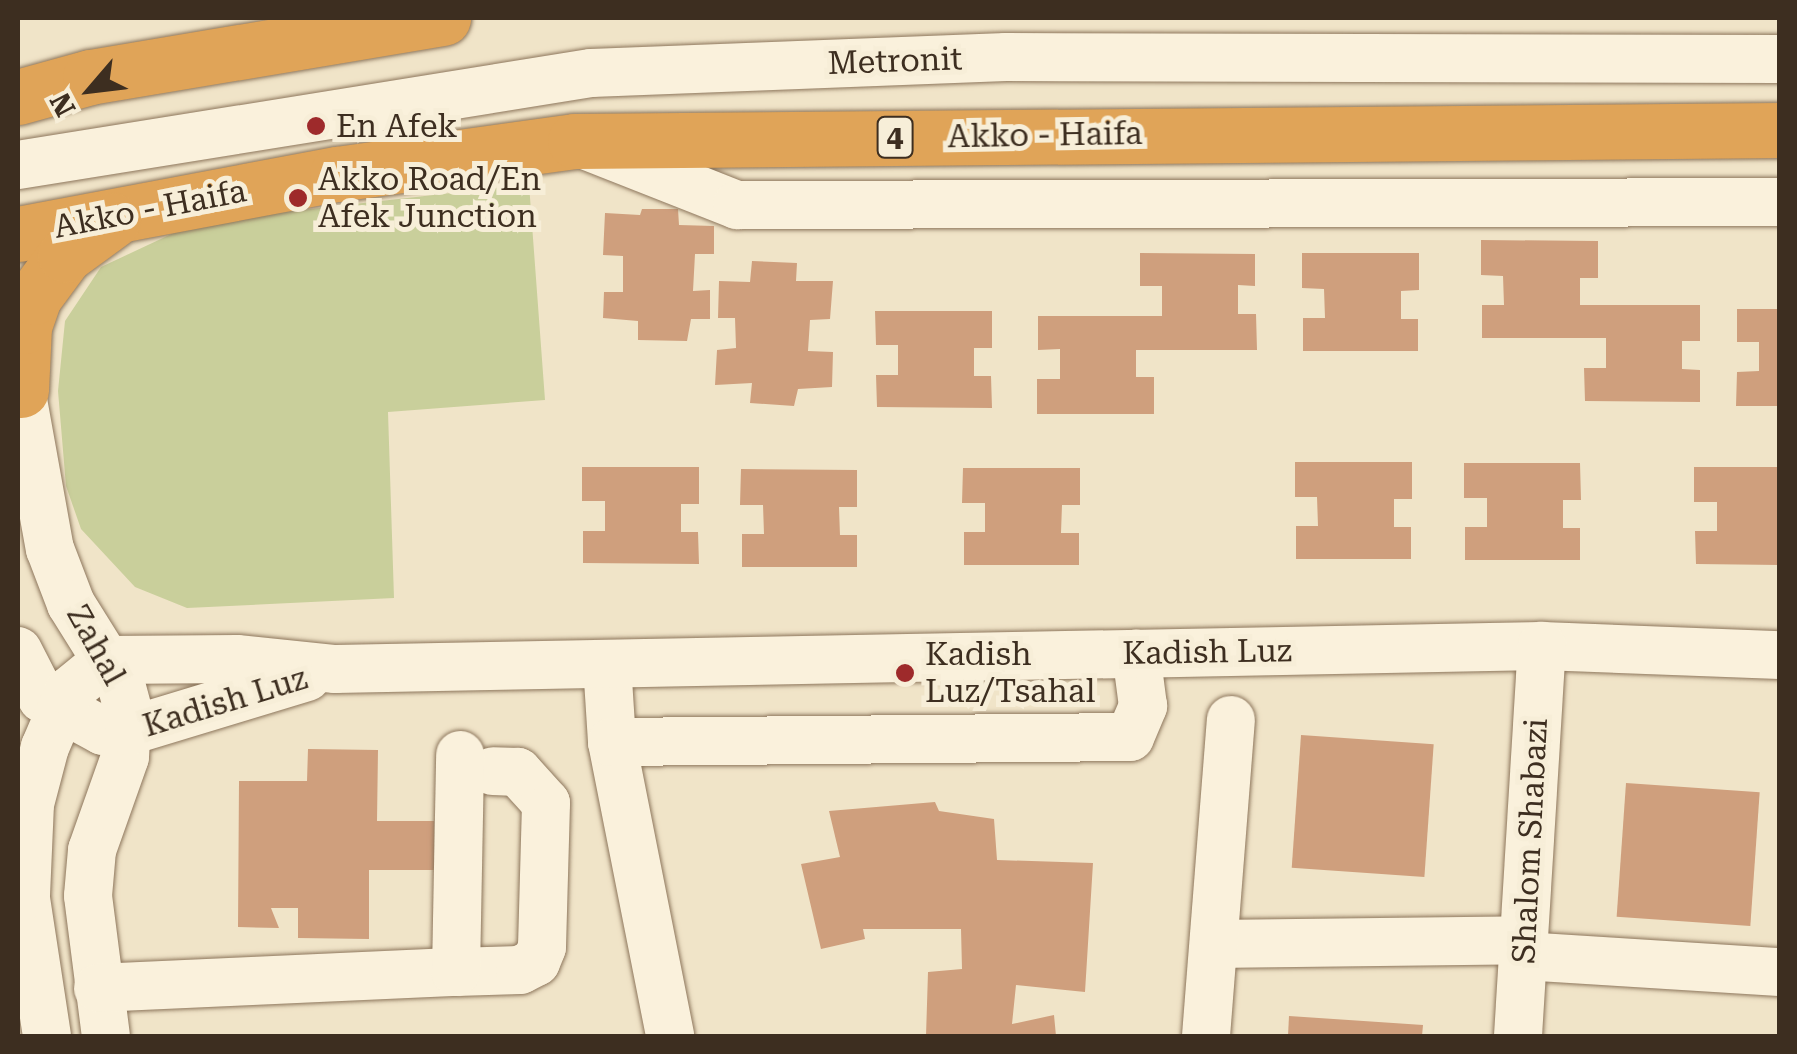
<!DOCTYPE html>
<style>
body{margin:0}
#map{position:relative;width:1797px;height:1054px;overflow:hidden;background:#f0e4c8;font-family:"Roboto Serif",serif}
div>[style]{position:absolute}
.green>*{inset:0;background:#c9cf9b}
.building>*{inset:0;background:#cf9f7d;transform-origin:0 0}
.roads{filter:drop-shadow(0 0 2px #8d765c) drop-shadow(0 0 2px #8d765c)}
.minor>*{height:48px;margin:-24px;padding:0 24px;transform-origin:24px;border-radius:24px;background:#faf1dc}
.highway>*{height:55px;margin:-27.5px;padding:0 27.5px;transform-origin:27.5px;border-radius:27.5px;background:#e0a458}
.dots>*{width:28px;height:28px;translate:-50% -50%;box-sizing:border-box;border:5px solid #f7eed8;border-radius:50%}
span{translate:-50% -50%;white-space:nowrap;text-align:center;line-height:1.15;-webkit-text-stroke:10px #f7eed8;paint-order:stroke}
.shield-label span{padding:2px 8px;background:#f7eed8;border:2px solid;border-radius:8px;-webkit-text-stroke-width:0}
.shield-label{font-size:30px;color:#3d2e20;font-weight:700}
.street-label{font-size:32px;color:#3d2e20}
.poi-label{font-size:32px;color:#3d2e20}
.left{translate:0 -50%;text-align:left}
.frame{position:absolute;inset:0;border:20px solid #3d2e20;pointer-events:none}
.north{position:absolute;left:40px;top:40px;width:100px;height:100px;-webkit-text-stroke:8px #f7eed8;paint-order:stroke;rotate:242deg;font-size:28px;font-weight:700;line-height:40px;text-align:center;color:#3d2e20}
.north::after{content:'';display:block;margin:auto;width:35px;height:45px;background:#3d2e20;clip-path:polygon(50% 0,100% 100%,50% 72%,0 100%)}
</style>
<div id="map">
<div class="green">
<div style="clip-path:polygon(529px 184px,545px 400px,388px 412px,394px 598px,187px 608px,135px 587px,81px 529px,66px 486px,58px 391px,65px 321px,101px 267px,197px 222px)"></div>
</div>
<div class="building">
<div style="clip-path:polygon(642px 209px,678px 209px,679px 225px,714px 226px,714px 254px,695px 254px,693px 291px,710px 290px,710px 319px,691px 319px,687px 341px,638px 340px,638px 321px,603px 318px,604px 292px,623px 292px,623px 256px,603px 255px,605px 213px,640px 215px)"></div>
<div style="clip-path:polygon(1481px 240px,1598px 241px,1598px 278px,1580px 278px,1580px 305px,1700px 305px,1700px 341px,1682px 341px,1682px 369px,1700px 370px,1700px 402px,1585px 401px,1584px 368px,1606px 368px,1606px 338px,1482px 338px,1482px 305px,1504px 305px,1503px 276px,1481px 275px)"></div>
<div style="clip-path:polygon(1140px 253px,1255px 254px,1255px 286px,1238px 285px,1238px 314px,1256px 314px,1257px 350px,1136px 350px,1136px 377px,1154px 377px,1154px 414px,1037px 414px,1037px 379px,1060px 379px,1060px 349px,1038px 350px,1038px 316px,1162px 316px,1162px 286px,1140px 286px)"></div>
<div style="clip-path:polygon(1302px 253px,1419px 253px,1419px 290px,1401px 291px,1401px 319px,1418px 319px,1418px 351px,1303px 351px,1303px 318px,1325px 318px,1324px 289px,1302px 288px)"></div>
<div style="clip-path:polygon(752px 261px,797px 263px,796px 281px,833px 281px,830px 319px,810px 320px,808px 351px,833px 352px,832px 387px,798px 389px,794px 406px,750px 403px,752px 383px,715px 385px,717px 350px,736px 348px,735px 318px,718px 318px,719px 281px,750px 282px)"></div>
<div style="clip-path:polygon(1737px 309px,1780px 309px,1780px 406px,1736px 406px,1737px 372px,1759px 371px,1759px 342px,1737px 342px)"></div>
<div style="clip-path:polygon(875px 311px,992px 311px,992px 348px,974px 348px,974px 376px,991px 376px,992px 408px,877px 407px,876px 375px,898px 375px,898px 345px,876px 345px)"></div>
<div style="clip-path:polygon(1295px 462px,1412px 462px,1412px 499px,1394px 499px,1394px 527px,1411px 527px,1411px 559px,1296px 559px,1296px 526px,1318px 526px,1317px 497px,1295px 497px)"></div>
<div style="clip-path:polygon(1464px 463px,1580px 463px,1581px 500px,1563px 500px,1563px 528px,1580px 528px,1580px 560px,1465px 560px,1465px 527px,1487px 527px,1487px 498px,1464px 498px)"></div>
<div style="clip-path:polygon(582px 467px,699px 467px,699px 504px,681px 504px,681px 532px,698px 532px,699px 564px,583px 563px,583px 531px,605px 531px,605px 501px,582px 501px)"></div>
<div style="clip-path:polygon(1694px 467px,1780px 467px,1780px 565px,1696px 564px,1695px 531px,1717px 531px,1717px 502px,1694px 502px)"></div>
<div style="clip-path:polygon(963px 468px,1080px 468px,1080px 505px,1062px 505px,1061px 533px,1079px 533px,1079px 565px,964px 565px,964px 532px,985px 532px,985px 503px,962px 503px)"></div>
<div style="clip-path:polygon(741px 469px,857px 470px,857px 507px,839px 507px,840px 535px,857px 535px,857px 567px,742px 567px,742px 534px,764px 534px,763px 505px,740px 505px)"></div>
<div style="left:1301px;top:735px;width:133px;height:133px;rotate:4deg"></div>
<div style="clip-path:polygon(308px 749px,378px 750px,377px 821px,434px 821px,434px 870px,369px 870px,369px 939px,298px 938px,298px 908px,271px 908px,279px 928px,238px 927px,239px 781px,307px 781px)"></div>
<div style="left:1626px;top:783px;width:134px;height:134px;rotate:4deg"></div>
<div style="clip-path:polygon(935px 802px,939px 811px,994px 819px,997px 860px,1093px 863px,1085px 992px,1016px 985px,1012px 1024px,1054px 1015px,1056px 1036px,926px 1036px,928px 972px,962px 969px,961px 929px,863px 929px,865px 939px,821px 949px,801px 864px,840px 857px,829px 811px)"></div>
<div style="clip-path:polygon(1289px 1016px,1423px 1025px,1422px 1036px,1288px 1036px)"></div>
</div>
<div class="roads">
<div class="minor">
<div style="left:582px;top:144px;width:167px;rotate:21.5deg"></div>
<div style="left:737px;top:205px;width:1043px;rotate:-0.16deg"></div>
<div style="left:18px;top:165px;width:580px;rotate:-9.12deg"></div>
<div style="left:591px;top:73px;width:415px;rotate:-2.2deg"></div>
<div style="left:1006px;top:57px;width:774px;rotate:0.15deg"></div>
<div style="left:18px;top:372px;width:180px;rotate:79.8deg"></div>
<div style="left:50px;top:549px;width:59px;rotate:69.1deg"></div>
<div style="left:71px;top:604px;width:94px;rotate:58deg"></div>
<div style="left:121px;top:684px;width:27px;rotate:75deg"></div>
<div style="left:128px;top:710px;width:47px;rotate:93.7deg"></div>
<div style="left:125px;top:757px;width:99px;rotate:109.5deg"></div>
<div style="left:92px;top:850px;width:46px;rotate:95deg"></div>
<div style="left:88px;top:896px;width:141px;rotate:82.7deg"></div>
<div style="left:18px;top:651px;width:53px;rotate:62.9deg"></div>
<div style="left:42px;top:698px;width:69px;rotate:28.4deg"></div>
<div style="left:103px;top:731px;width:26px"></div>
<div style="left:129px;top:731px;width:186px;rotate:-16.9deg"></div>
<div style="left:607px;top:664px;width:78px;rotate:86.3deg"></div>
<div style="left:612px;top:742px;width:300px;rotate:78.8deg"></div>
<div style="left:612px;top:742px;width:518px;rotate:-0.55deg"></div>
<div style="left:1130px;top:737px;width:34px;rotate:-67deg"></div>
<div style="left:1143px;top:706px;width:53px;rotate:-97.5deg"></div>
<div style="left:21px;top:866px;width:172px;rotate:81.3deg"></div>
<div style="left:26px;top:895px;width:91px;rotate:-87.5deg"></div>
<div style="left:30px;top:804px;width:59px;rotate:-75.3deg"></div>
<div style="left:45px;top:747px;width:61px;rotate:-66.8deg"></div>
<div style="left:69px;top:691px;width:49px;rotate:-39.2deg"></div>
<div style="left:107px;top:660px;width:130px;rotate:-0.4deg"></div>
<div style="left:237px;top:659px;width:99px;rotate:5.8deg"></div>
<div style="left:335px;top:669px;width:1207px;rotate:-1.09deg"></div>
<div style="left:1542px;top:646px;width:238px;rotate:2.2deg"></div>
<div style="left:1215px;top:944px;width:309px;rotate:-0.7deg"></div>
<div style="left:1523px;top:956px;width:257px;rotate:3.6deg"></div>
<div style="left:456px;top:972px;width:64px;rotate:-1.8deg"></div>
<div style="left:520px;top:970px;width:18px;rotate:-27deg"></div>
<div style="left:536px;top:962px;width:16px;rotate:-68deg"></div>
<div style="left:542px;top:947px;width:144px;rotate:-88.4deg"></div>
<div style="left:546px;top:803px;width:42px;rotate:-132.1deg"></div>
<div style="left:518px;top:772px;width:25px;rotate:-178deg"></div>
<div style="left:98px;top:988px;width:358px;rotate:-2.6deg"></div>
<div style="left:456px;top:972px;width:217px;rotate:-88.9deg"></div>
<div style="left:1206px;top:1036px;width:317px;rotate:-85.5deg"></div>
<div style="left:1518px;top:1036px;width:391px;rotate:-86.5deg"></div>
</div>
<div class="highway">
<div style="left:18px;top:97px;width:75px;rotate:-15.5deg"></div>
<div style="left:90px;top:77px;width:358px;rotate:-9.5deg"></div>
<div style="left:18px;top:234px;width:325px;rotate:-10.7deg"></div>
<div style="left:337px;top:174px;width:240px;rotate:-7.9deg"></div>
<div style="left:575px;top:141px;width:1205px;rotate:-0.52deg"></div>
<div style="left:21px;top:390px;width:64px;rotate:-87.3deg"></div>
<div style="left:24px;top:326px;width:31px;rotate:-71deg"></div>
<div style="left:34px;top:297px;width:52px;rotate:-53.6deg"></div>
<div style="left:65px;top:255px;width:59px;rotate:-36.1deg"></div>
</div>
</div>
<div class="dots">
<div style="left:316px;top:126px;background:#9e2a2b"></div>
<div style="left:298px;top:198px;background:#9e2a2b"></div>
<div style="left:905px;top:673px;background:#9e2a2b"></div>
</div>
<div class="shield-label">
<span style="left:895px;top:137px">4</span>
</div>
<div class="street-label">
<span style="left:895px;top:61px;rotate:-2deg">Metronit</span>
<span style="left:1045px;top:135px;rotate:-1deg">Akko - Haifa</span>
<span style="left:150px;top:209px;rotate:-11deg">Akko - Haifa</span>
<span style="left:96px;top:645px;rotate:61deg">Zahal</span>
<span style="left:1207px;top:652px;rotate:-1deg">Kadish Luz</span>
<span style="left:225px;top:702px;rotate:-17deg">Kadish Luz</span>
<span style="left:1530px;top:841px;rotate:-87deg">Shalom Shabazi</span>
</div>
<div class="poi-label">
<span class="left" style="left:336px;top:126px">En Afek</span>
<span class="left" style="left:318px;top:198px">Akko Road/En<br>Afek Junction</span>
<span class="left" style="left:925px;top:673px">Kadish<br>Luz/Tsahal</span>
</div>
<div class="frame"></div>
<div class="north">N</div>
</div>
